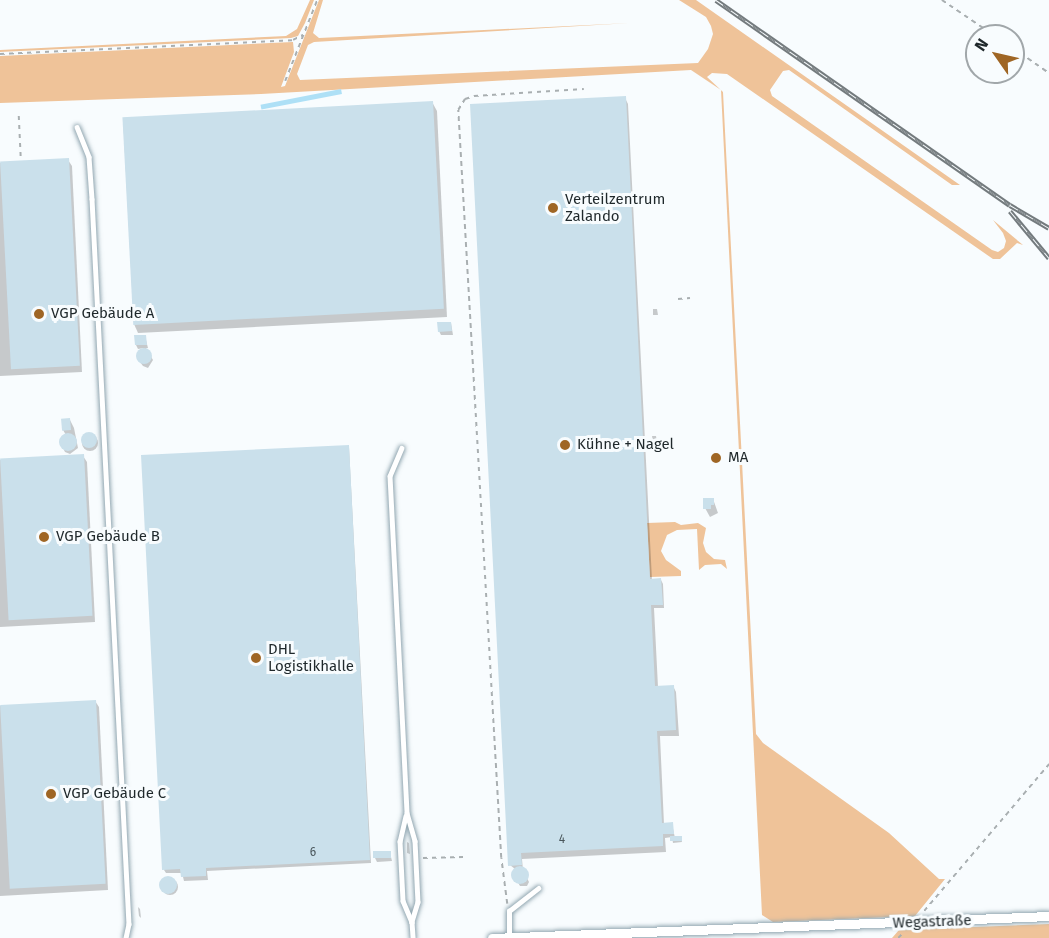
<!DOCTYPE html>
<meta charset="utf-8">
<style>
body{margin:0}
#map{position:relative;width:1049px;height:938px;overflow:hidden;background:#f8fcfe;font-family:"Fira Sans",sans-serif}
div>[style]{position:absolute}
.green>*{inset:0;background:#efc399}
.water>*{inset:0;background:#aee0f6;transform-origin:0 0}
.shadow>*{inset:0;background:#0003}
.round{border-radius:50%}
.building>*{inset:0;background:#cae0eb;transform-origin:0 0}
.path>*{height:1.5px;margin-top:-0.75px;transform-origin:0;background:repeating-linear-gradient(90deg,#a9afb1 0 4.5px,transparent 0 9px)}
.roads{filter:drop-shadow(0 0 2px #92a7b1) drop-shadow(0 0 2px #92a7b1)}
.lane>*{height:4.5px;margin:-2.25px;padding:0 2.25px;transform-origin:2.25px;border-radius:2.25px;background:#fff}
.street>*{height:9px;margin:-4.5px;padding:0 4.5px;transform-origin:4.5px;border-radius:4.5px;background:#fff}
.rail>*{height:5px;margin-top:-2.5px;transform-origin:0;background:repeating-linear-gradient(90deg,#f8fcfe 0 9px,#747b7e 0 18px);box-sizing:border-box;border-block:2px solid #747b7e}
.dots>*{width:16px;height:16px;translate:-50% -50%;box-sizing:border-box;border:3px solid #f8fcfe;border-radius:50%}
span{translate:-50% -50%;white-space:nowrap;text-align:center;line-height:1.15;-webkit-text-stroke:6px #f8fcfe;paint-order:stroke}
.number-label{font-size:12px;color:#4a565b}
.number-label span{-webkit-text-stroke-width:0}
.poi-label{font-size:15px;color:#1f282b}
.left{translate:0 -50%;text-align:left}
.street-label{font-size:15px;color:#1f282b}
.north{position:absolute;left:965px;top:24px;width:60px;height:60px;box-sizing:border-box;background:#f8fcfe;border:2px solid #a1a7aa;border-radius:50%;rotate:304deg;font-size:16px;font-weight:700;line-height:24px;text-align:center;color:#1f282b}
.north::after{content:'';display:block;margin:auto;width:21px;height:27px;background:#9f6625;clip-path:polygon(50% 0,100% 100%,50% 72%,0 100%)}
</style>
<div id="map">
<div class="green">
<div style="clip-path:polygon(310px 0,314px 0,305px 23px,298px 36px,291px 38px,0 52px,0 50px,286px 36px,297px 29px)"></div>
<div style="clip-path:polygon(319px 0,323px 0,313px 33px,319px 38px,630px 23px,314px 42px,308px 45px,297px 74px,300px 80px,698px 63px,708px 49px,713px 34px,711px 26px,706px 17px,679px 0,696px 0,960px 185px,952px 185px,789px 70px,783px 71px,770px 90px,772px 96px,992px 250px,998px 252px,1004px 248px,1006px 241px,1003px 233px,993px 220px,1023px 245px,1017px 243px,1000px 259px,993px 259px,727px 74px,712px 73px,707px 77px,723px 92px,756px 734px,763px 743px,889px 833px,939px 879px,945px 879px,915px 916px,773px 922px,762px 915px,721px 90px,691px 70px,261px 94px,0 103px,0 56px,293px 42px,294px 52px,281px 87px,285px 86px)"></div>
<div style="clip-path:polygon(675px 522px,681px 525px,698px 523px,706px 528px,703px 543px,706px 552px,714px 559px,725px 560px,727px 569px,721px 564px,705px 565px,699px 570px,697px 529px,677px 530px,667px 535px,661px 551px,666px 560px,681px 571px,681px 576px,650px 577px,647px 523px)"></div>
<div style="clip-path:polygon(1049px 924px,1049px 938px,892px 938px,899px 930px)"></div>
</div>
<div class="water">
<div style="left:341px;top:89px;width:5px;height:82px;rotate:79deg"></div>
</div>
<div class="shadow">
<div style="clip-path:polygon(625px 98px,628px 104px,652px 580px,661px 580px,663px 584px,664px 608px,654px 608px,658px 687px,673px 686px,676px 692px,679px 736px,660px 736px,664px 824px,672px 824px,675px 838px,681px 838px,682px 842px,673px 843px,672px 837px,665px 838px,666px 852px,522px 859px,523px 870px,529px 882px,527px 886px,520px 886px,513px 874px,515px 869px,510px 865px)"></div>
<div style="clip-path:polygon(432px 102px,437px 111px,447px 317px,138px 333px,134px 324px,123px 118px)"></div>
<div style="clip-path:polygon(68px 160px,72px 166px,82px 372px,0 376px,0 163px)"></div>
<div style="clip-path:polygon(653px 309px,657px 309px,658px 315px,653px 315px)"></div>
<div style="clip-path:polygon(451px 323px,453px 335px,441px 335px,439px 331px)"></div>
<div style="clip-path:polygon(145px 336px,148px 348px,146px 348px,153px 360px,148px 368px,143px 366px,137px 358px,138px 352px,144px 348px,138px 349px,136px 345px)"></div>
<div style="clip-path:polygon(70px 420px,74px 428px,78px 448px,70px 454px,65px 452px,60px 442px,66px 435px,63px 430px)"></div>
<div class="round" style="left:82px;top:435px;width:16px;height:16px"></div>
<div style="clip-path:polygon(652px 436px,656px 436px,657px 442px,653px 442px)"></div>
<div style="clip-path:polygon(349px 447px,371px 863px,207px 871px,208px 880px,184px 881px,182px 873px,166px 873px,164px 870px)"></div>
<div style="clip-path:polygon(83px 456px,87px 462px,95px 622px,0 627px,0 460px)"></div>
<div style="clip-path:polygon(713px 499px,718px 513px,710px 517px,705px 508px)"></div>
<div style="clip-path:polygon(95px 701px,99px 707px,108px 890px,0 896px,0 706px)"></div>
<div style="clip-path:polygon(407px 842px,409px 843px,410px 854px,407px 853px)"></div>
<div style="clip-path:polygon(390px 853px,392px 861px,377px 862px,375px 858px)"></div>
<div class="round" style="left:162px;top:879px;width:16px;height:16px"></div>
<div style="clip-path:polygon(138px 907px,140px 909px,141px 918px,139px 916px)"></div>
</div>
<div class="building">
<div style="clip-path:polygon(626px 96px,650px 579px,661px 578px,663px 605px,651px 605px,655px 686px,674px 685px,676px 730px,657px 731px,662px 823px,673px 822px,674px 834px,663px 834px,663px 846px,521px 853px,522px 865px,508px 866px,470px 104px)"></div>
<div style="left:433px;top:101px;width:208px;height:311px;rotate:87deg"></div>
<div style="left:69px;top:158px;width:208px;height:69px;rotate:87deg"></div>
<div style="clip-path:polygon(437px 322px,451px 322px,452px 331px,438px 332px)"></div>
<div style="clip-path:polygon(134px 335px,146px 335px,147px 345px,135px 345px)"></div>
<div class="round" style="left:136px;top:348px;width:16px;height:16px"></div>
<div style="left:70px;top:418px;width:12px;height:9px;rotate:85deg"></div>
<div class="round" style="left:81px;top:432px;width:16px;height:16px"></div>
<div class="round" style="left:59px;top:433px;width:18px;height:18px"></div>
<div style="clip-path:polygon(349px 445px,370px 860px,206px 868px,206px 876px,181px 877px,180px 869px,162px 870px,141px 455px)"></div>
<div style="left:84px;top:454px;width:162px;height:84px;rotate:87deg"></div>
<div style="clip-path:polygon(703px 498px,714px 498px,714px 505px,711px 505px,711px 509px,703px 509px)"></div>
<div style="left:96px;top:700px;width:184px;height:96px;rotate:87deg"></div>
<div style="left:682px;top:836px;width:5px;height:12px;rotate:90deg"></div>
<div style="left:391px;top:851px;width:7px;height:18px;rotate:90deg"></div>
<div class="round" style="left:511px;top:866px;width:18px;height:18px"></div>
<div class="round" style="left:159px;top:876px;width:18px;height:18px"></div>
</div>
<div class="path">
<div style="left:942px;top:0;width:64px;rotate:34.2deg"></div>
<div style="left:1013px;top:48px;width:44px;rotate:34.8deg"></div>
<div style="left:0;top:54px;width:293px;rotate:-2.7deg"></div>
<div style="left:293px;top:40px;width:11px;rotate:-27deg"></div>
<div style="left:285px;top:81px;width:87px;rotate:-68.4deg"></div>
<div style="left:19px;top:116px;width:43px;rotate:87.3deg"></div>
<div style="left:678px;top:299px;width:12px;rotate:-5deg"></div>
<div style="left:423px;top:858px;width:40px;rotate:-1.4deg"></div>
<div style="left:507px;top:904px;width:46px;rotate:-97.4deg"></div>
<div style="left:501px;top:858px;width:749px;rotate:-93.29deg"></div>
<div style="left:458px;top:110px;width:13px;rotate:-58deg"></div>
<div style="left:465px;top:99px;width:9px;rotate:-18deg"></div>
<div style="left:474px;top:96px;width:110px;rotate:-3.6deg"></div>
<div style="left:924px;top:911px;width:193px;rotate:-49.6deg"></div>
<div style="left:898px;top:938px;width:8px;rotate:-45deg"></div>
</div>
<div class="roads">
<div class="lane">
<div style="left:77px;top:127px;width:32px;rotate:68deg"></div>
<div style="left:89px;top:157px;width:42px;rotate:85.9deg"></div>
<div style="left:92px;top:199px;width:726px;rotate:87.08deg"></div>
<div style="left:129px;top:924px;width:14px;rotate:102deg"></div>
<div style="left:402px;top:448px;width:30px;rotate:113deg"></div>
<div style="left:390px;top:476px;width:337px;rotate:87.1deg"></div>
<div style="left:407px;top:813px;width:29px;rotate:74deg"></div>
<div style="left:415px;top:841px;width:61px;rotate:87.2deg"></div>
<div style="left:418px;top:902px;width:21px;rotate:107deg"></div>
<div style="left:412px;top:922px;width:16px;rotate:86deg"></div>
<div style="left:406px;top:816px;width:26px;rotate:103deg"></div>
<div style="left:400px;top:841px;width:60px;rotate:87.1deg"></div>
<div style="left:403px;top:901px;width:23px;rotate:67deg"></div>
<div style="left:509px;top:938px;width:27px;rotate:-90deg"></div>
<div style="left:509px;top:911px;width:37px;rotate:-38deg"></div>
</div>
<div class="street">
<div style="left:492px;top:938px;width:557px;rotate:-2.26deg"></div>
</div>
</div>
<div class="rail">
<div style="left:716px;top:0;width:358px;rotate:34.9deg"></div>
<div style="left:1010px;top:205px;width:45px;rotate:30.5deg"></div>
<div style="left:1010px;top:211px;width:61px;rotate:50.3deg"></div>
</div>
<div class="dots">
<div style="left:553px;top:208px;background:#9f6625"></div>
<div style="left:39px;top:314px;background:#9f6625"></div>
<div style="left:565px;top:445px;background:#9f6625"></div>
<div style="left:716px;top:458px;background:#9f6625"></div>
<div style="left:44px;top:537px;background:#9f6625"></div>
<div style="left:256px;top:658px;background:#9f6625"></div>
<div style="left:51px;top:794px;background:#9f6625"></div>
</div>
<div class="number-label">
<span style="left:562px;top:840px">4</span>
<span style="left:313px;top:853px">6</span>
</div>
<div class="poi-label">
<span class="left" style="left:565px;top:208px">Verteilzentrum<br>Zalando</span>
<span class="left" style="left:51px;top:314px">VGP Gebäude A</span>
<span class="left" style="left:577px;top:445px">Kühne + Nagel</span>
<span class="left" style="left:728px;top:458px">MA</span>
<span class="left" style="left:56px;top:537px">VGP Gebäude B</span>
<span class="left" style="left:268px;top:658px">DHL<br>Logistikhalle</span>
<span class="left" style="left:63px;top:794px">VGP Gebäude C</span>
</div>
<div class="street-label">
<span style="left:932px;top:922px;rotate:-2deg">Wegastraße</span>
</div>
<div class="north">N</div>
</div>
